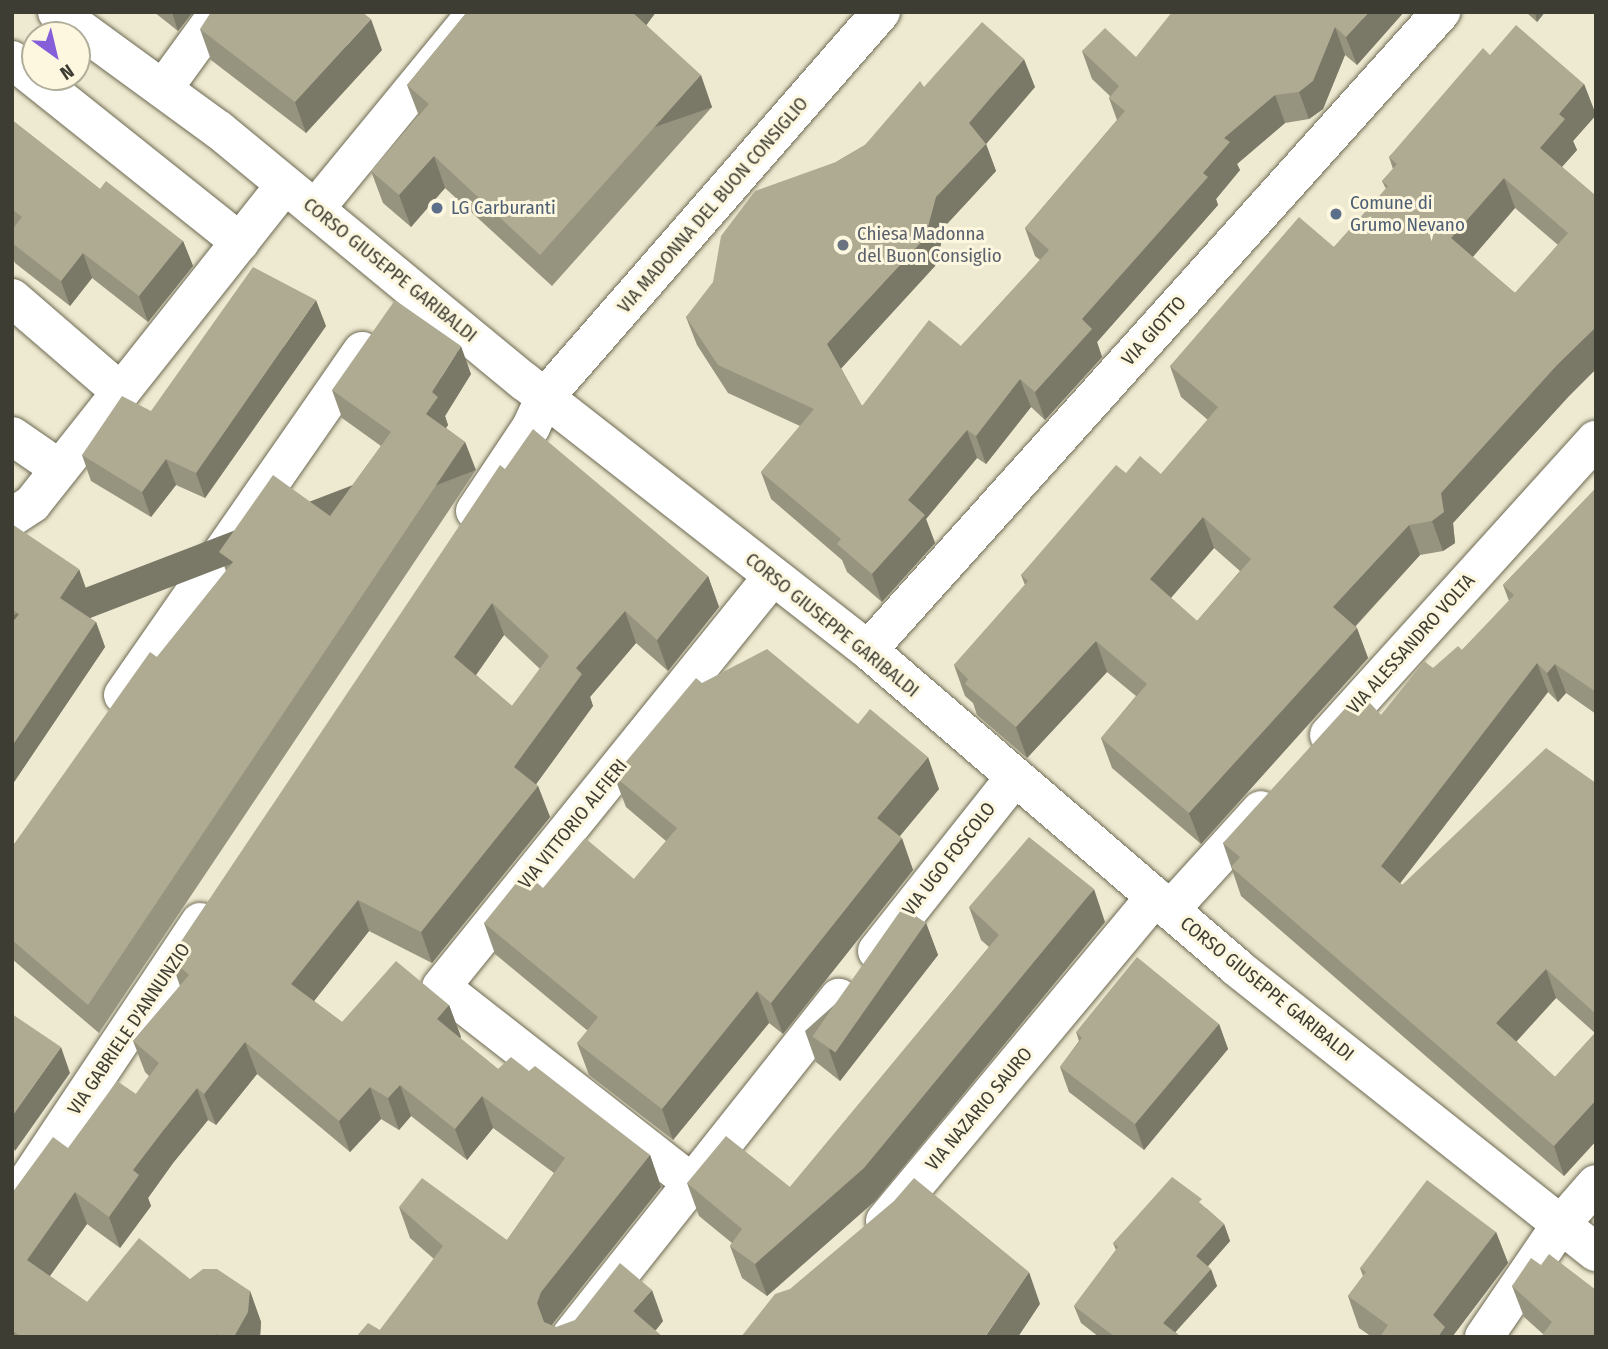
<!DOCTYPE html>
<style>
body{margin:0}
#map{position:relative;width:1608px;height:1349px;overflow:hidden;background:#eeead1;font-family:"Fira Sans Condensed",sans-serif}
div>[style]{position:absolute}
.roads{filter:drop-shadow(0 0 2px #6d6953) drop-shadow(0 0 2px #6d6953)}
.minor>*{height:38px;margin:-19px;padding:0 19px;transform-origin:19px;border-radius:19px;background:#fff}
.tertiary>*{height:38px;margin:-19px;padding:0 19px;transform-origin:19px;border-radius:19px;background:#fff}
.wall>*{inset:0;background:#96937e}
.shaded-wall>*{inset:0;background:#7a7867;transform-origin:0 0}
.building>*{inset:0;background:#afab93;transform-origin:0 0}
.dots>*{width:19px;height:19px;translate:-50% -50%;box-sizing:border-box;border:4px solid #fcf7de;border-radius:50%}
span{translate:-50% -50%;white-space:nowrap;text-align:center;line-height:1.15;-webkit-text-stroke:6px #fcf7de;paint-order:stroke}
.service-label{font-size:19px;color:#4e5e75}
.left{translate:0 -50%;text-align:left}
.street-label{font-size:19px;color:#3e3d33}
.worship-label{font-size:19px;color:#5b616d}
.frame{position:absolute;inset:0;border:14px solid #3e3d33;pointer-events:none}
.north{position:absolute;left:21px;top:21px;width:70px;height:70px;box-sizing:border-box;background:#fcf7de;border:2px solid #b0ad9a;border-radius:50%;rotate:146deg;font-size:19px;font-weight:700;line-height:28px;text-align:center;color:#3e3d33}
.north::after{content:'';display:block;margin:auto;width:24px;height:32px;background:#875ed9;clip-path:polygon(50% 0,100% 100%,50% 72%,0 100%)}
</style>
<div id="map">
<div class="roads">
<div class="minor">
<div style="left:12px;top:60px;width:292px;rotate:38.6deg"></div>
<div style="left:163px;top:89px;width:95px;rotate:-54deg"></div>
<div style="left:315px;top:209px;width:255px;rotate:-50.6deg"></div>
<div style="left:12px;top:298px;width:144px;rotate:40.8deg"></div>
<div style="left:12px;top:436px;width:58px;rotate:34.5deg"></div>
<div style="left:475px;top:511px;width:101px;rotate:-56.3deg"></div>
<div style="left:531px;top:427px;width:33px;rotate:-65deg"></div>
<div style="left:545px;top:397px;width:511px;rotate:-48.89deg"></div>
<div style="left:12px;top:517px;width:24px;rotate:-33deg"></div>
<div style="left:32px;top:504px;width:407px;rotate:-51.6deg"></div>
<div style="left:868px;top:650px;width:858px;rotate:-48.07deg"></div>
<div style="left:123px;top:695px;width:419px;rotate:-55.2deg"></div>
<div style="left:1329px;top:735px;width:398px;rotate:-47.9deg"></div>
<div style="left:1170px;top:910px;width:135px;rotate:-47.7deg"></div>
<div style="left:877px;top:951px;width:222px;rotate:-51.6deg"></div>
<div style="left:692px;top:1183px;width:318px;rotate:-142deg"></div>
<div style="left:441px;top:987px;width:528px;rotate:-51.07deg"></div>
<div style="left:12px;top:1204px;width:339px;rotate:-56.3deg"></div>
<div style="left:885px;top:1221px;width:422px;rotate:-50.2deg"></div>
<div style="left:570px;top:1337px;width:433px;rotate:-51.6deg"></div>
<div style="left:1484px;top:1337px;width:137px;rotate:-55.7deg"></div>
<div style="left:1561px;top:1224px;width:53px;rotate:-48.8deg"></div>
</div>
<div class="tertiary">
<div style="left:57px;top:12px;width:200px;rotate:36.1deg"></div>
<div style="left:219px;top:130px;width:396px;rotate:39.5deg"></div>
<div style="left:525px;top:382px;width:435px;rotate:38deg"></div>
<div style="left:868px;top:650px;width:486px;rotate:40.7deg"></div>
<div style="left:1236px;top:967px;width:459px;rotate:38.4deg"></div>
</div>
</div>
<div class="wall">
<div style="clip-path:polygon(154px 12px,193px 12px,178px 31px)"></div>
<div style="clip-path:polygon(467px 12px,656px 12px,646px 25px,712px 107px,552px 286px,445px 188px,411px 227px,383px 203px,371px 171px,419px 116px,407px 85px)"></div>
<div style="clip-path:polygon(1404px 12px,1357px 65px,1345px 55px,1323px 109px,1309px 119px,1285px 123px,1237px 164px,1240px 170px,1216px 199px,1218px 205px,1097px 342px,1102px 357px,1045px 420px,1031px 407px,986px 464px,977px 458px,926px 519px,935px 543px,882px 602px,847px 572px,842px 560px,771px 499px,761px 472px,800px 426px,728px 393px,697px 345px,686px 317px,836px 162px,865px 145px,924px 87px,1035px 87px,986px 144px,996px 171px,946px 225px,935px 266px,841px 368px,862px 406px,961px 346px,1040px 260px,1035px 256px,1025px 228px,1117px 120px,1109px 98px,1110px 96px,1092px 79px,1082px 51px,1136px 57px)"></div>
<div style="clip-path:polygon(1526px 12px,1545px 12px,1537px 22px)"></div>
<div style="clip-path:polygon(200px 29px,382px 50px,306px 133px,211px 60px)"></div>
<div style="clip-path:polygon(evenodd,1490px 55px,1584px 84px,1596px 115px,1573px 141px,1577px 150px,1562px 167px,1596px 196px,1596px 369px,1569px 396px,1453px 523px,1455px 543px,1443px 551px,1420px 555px,1356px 626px,1368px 658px,1201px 844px,1112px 768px,1101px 738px,1136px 696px,1107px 672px,1027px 758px,977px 715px,973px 703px,965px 696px,954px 665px,1025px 585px,1021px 575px,1126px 473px,1161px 474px,1208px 420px,1181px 397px,1170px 366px,1334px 247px,1386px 189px,1382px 181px,1393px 169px,1389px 157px,1490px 55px,1515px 208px,1558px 245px,1515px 293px,1473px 257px,1515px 208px,1490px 55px,1214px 548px,1240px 571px,1197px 621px,1171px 598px,1214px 548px)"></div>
<div style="clip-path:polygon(12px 120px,100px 189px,183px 241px,193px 266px,148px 322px,92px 278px,70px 306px,15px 263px,12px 256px,12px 230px,13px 228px,12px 227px)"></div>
<div style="clip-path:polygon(326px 326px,205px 498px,176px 485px,151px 517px,91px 481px,82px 455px,151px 411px)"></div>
<div style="clip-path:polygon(471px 374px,445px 416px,448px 425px,446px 428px,465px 442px,476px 470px,99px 1033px,12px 959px,12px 847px,157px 657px,226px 571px,219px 552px,330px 516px,381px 446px,342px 418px,332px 390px)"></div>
<div style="clip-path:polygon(evenodd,505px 469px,708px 576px,719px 607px,668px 671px,636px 643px,590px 697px,593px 706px,536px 784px,538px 786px,550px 817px,432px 963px,369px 931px,314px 1001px,342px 1022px,449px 1005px,461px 1037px,460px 1038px,498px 1069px,529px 1071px,650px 1155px,661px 1187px,552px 1325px,556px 1327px,663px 1321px,656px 1330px,380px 1330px,434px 1259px,410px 1238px,399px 1207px,507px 1240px,554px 1173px,493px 1128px,467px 1160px,411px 1116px,399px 1130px,381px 1119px,350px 1152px,257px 1074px,216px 1125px,208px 1120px,173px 1163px,148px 1198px,151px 1206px,120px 1248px,87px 1224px,50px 1276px,87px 1302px,190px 1279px,250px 1291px,261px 1322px,260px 1337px,12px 1337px,12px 1193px,136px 1094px,149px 1076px,145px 1072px,133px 1041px,180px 986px,170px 958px,505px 469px,504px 635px,540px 669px,512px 706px,476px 675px,504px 635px)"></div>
<div style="clip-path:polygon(evenodd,1596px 488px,1596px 714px,1566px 693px,1558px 702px,1548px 692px,1400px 883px,1402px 885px,1596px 783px,1596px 1141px,1564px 1176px,1241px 896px,1223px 843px,1381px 715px,1433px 668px,1462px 650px,1509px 601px,1503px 585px,1596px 488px,1556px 998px,1595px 1033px,1555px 1077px,1516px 1041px,1556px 998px)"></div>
<div style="clip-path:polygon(12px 524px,88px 594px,78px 610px,96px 622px,105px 647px,12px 785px)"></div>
<div style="clip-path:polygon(702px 683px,858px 724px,939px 789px,900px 836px,913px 870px,783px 1034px,769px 1023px,673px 1140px,589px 1075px,577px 1043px,588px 1031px,495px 954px,484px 923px,543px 888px,634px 879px,666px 841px,626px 807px,614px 776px)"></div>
<div style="clip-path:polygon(969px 907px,1105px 922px,875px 1201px,767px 1296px,742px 1278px,730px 1246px,732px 1243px,699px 1216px,687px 1183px,790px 1187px,989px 947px,981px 940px)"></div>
<div style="clip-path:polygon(926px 923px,938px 955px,840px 1081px,816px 1062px,805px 1031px)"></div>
<div style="clip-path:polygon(1219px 1024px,1228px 1049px,1144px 1150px,1069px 1092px,1060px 1067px,1079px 1041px,1076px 1032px)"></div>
<div style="clip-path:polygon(1206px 1208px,1224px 1224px,1230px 1241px,1208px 1266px,1217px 1286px,1175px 1332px,1181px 1337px,1099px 1337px,1081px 1323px,1074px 1306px,1116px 1250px,1113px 1243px)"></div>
<div style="clip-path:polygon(1496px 1232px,1508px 1263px,1452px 1337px,1372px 1337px,1359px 1328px,1348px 1296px,1363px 1276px,1360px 1268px)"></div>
<div style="clip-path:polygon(1541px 1265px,1596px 1290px,1543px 1334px,1524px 1317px,1512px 1286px)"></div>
</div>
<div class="shaded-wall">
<div style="clip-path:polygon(172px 12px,193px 12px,178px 31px)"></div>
<div style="clip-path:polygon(627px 12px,656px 12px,637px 38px)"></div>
<div style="clip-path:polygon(1369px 12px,1404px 12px,1357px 65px,1346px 37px)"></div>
<div style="clip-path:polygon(1535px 12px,1545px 12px,1537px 22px)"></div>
<div style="clip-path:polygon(371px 19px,382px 50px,306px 133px,295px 102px)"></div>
<div style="clip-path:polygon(1335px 27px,1345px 55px,1323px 109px,1309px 119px,1299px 92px)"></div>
<div style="clip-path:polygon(1024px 59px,1035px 87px,986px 144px,996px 171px,946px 225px,935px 266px,838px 372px,827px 344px,936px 197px,969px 123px)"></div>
<div style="left:701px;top:75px;width:34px;height:241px;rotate:71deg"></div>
<div style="clip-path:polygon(1584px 84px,1596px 115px,1573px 141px,1577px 150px,1551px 179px,1540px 148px,1559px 114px)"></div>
<div style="clip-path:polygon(1275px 95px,1285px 123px,1237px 164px,1240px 170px,1216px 199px,1218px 205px,1097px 342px,1102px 357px,1045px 420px,1035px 392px,1082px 319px,1203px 173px,1224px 138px)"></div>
<div style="clip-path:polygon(434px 156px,445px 188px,411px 227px,399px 195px)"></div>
<div style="clip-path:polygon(1504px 178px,1515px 208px,1462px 269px,1451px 238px)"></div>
<div style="clip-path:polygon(183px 241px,193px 266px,148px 322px,139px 296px)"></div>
<div style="clip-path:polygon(83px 253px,92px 278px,70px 306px,61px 281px)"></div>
<div style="clip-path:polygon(316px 300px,326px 326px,205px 498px,196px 473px)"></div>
<div style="clip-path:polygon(1596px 327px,1596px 369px,1569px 396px,1453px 523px,1455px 543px,1443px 551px,1432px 521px,1441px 493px,1557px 365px)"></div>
<div style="clip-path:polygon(461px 346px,471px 374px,445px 416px,448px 425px,436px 442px,426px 414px,432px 392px)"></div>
<div style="clip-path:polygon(1020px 379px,1031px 407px,986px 464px,976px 436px)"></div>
<div style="clip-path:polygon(967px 430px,977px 458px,926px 519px,935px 543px,882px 602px,872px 574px,908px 500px)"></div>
<div style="left:465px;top:442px;width:30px;height:678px;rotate:69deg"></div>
<div style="clip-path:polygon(166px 459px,176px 485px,151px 517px,142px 492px)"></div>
<div style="clip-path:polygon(1203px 517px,1214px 548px,1161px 609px,1150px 579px)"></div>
<div style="clip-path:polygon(1409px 525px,1420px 555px,1344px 638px,1333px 607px)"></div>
<div style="clip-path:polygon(79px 569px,88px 594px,69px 623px,60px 598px)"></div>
<div style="clip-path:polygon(708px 576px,719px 607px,668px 671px,657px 640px)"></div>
<div style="clip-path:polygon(492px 603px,504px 635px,466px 689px,454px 657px)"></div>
<div style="clip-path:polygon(625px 611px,636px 643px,590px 697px,593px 706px,526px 798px,514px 767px,576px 668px)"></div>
<div style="clip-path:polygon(96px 622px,105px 647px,12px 785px,12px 746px)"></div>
<div style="clip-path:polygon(1357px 628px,1368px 658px,1201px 844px,1189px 813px)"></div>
<div style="clip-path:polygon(1096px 641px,1107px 672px,1027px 758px,1016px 727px)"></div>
<div style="clip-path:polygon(1537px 663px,1548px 692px,1391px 895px,1381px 866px)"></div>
<div style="clip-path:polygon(1555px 664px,1566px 693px,1558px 702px,1547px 673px)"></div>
<div style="clip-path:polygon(928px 757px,939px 789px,889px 849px,877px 818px)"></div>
<div style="clip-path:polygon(538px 786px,550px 817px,432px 963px,421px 932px)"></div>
<div style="clip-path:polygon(902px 838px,913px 870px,783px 1034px,771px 1003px)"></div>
<div style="clip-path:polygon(1094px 889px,1105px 922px,875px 1201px,767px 1296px,755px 1264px)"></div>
<div style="clip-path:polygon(358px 900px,369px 931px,303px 1015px,291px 984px)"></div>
<div style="clip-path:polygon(926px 923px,938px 955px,840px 1081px,829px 1050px)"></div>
<div style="clip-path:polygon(1546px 969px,1556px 998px,1507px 1052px,1496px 1023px)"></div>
<div style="clip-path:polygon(757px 991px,769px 1023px,673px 1140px,662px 1109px)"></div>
<div style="clip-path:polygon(449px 1005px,461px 1037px,448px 1051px,437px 1019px)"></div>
<div style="clip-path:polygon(1219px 1024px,1228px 1049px,1144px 1150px,1135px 1124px)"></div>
<div style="clip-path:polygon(245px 1042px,257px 1074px,216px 1125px,204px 1094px)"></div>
<div style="clip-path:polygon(61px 1047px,70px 1073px,15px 1151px,12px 1144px,12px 1116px)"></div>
<div style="clip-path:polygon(400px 1085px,411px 1116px,399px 1130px,388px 1098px)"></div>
<div style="clip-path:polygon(370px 1087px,381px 1119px,350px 1152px,339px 1121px)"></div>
<div style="clip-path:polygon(197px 1088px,208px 1120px,173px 1163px,148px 1198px,151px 1206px,120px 1248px,109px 1217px,133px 1170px,162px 1132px)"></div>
<div style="clip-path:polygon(482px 1096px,493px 1128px,467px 1160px,455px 1129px)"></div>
<div style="clip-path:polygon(1596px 1100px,1596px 1141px,1564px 1176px,1554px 1146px)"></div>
<div style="clip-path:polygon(650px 1155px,661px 1187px,553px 1323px,548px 1334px,537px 1303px,541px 1292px)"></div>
<div style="clip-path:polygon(75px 1192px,87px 1224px,39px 1291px,27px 1260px)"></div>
<div style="clip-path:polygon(1224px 1224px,1230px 1241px,1202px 1273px,1196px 1256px)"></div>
<div style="clip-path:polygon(1496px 1232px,1508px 1263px,1452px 1337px,1438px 1337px,1433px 1315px)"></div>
<div style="clip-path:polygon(1211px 1269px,1217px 1286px,1171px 1337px,1163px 1323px)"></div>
<div style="clip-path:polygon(1029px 1272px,1040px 1304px,1018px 1337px,985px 1337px)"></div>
<div style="clip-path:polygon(652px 1290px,663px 1321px,650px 1337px,633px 1311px)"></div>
<div style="clip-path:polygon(250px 1291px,261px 1322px,260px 1337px,234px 1337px)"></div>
</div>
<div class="building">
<div style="clip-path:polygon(211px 12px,362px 12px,371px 19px,295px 102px,200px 29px)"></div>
<div style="clip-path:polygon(467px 12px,632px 12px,701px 75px,540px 255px,434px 156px,399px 195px,371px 171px,429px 104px,407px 85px)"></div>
<div style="clip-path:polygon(1172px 12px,1369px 12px,1346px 37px,1335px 27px,1313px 81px,1299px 92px,1275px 95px,1224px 138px,1230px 142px,1203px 173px,1208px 177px,1082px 319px,1092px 329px,1035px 392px,1020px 379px,976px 436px,967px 430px,908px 500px,925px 515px,872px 574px,837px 544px,841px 539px,761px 472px,814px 409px,718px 365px,686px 317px,713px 282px,721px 236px,755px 191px,836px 162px,865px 145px,920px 81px,924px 87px,982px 22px,1024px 59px,969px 123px,986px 144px,936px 197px,925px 238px,827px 344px,862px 406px,929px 320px,961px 346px,1049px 250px,1025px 228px,1125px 111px,1109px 98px,1119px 86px,1082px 51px,1105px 28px,1136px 57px)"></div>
<div style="clip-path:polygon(evenodd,1516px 25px,1584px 84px,1559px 114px,1565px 119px,1540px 148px,1596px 196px,1596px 327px,1557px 365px,1441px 493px,1444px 512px,1432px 521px,1409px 525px,1333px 607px,1357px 628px,1189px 813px,1101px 738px,1147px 684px,1096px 641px,1016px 727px,965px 684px,968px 679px,954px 665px,1028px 581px,1021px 575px,1116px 465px,1126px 473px,1140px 456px,1161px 474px,1218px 407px,1170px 366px,1299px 217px,1334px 247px,1388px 186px,1382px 181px,1397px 164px,1389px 157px,1483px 48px,1490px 55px,1516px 25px,1504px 178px,1568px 233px,1515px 293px,1451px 238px,1504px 178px,1516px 25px,1203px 517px,1251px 559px,1197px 621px,1150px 579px,1203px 517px)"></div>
<div style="clip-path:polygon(12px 120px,100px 189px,106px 181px,183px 241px,139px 296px,83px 253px,61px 281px,12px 243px,12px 230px,22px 217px,12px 209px)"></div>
<div style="clip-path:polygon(253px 267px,316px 300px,196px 473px,166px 459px,142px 492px,82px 455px,122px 396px,151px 411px)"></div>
<div style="clip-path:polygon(395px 300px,461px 346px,432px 392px,438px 397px,426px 414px,465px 442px,88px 1005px,12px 940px,12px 847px,150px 652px,157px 657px,233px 562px,219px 552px,273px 475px,330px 516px,391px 432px,332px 390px)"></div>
<div style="clip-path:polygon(evenodd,533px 429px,708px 576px,657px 640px,625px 611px,576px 668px,582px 674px,514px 767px,538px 786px,421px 932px,358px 900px,291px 984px,342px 1022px,396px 961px,449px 1005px,437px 1019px,498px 1069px,511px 1057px,529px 1071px,535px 1066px,650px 1155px,541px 1292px,537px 1303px,544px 1322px,556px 1327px,575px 1320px,620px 1263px,652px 1290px,633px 1311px,663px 1337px,356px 1337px,368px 1323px,380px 1330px,443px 1246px,399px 1207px,422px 1178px,507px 1240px,565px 1158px,482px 1096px,455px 1129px,400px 1085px,388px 1098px,370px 1087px,339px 1121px,245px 1042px,204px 1094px,197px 1088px,162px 1132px,133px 1170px,139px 1175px,109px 1217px,75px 1192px,27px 1260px,87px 1302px,139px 1238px,190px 1279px,203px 1269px,217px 1269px,250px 1291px,248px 1312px,234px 1337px,222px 1337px,217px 1334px,214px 1337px,21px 1337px,12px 1330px,12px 1193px,53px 1137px,68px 1148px,117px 1081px,136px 1094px,159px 1063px,133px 1041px,189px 975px,170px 958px,500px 465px,505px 469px,533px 429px,492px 603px,549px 656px,512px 706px,454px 657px,492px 603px)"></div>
<div style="clip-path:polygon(1596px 488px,1596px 692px,1555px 664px,1547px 673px,1537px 663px,1381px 866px,1402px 885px,1546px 748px,1596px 783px,1596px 1014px,1546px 969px,1496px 1023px,1555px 1077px,1596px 1032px,1596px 1100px,1554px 1146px,1231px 867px,1240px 857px,1223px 843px,1360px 692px,1381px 715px,1424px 661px,1433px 668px,1458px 646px,1462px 650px,1514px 595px,1503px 585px)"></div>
<div style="clip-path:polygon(12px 524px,79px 569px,60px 598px,96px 622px,12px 746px,12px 623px,19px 614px,12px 609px)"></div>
<div style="clip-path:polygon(767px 649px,858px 724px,870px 709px,928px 757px,877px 818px,902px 838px,771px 1003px,757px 991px,662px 1109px,577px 1043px,598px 1017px,484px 923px,525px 872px,543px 888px,585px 838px,634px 879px,677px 828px,614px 776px,696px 678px,702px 683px)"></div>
<div style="clip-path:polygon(1029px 837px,1094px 889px,864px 1168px,755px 1264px,730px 1246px,742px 1229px,687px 1183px,726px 1136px,790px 1187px,999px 935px,969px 907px)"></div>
<div style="left:903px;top:907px;width:28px;height:158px;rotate:35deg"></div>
<div style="clip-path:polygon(1137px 957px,1219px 1024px,1135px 1124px,1060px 1067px,1082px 1038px,1076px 1032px)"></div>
<div style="clip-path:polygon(12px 1014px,61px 1047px,12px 1116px)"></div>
<div style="clip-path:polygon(1172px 1177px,1202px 1199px,1199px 1202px,1224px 1224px,1196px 1256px,1211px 1269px,1163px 1323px,1181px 1337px,1115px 1337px,1074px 1306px,1118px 1247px,1113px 1243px)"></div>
<div style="clip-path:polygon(914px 1178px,1029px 1272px,985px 1337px,741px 1337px,775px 1294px,790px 1289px,894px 1201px)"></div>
<div style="clip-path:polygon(1427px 1180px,1496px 1232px,1433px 1315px,1445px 1327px,1438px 1337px,1380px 1337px,1388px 1325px,1348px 1296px,1366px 1272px,1360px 1268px)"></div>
<div style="clip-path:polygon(1549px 1254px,1596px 1290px,1596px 1337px,1541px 1337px,1552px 1322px,1512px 1286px,1531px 1258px,1541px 1265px)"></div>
</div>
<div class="dots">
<div style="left:437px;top:208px;background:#5c6f8a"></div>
<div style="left:1336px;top:214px;background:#5c6f8a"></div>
<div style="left:843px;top:245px;background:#6b7280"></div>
</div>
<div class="service-label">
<span class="left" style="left:1350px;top:214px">Comune di<br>Grumo Nevano</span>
<span class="left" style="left:451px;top:208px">LG Carburanti</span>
</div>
<div class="street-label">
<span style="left:713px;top:205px;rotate:-49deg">VIA MADONNA DEL BUON CONSIGLIO</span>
<span style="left:390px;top:270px;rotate:39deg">CORSO GIUSEPPE GARIBALDI</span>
<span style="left:1154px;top:331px;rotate:-48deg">VIA GIOTTO</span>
<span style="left:832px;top:625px;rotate:39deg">CORSO GIUSEPPE GARIBALDI</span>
<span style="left:1411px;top:644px;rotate:-48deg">VIA ALESSANDRO VOLTA</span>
<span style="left:573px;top:824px;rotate:-51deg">VIA VITTORIO ALFIERI</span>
<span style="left:949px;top:859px;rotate:-52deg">VIA UGO FOSCOLO</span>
<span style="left:1267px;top:989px;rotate:39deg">CORSO GIUSEPPE GARIBALDI</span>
<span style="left:129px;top:1029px;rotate:-56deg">VIA GABRIELE D'ANNUNZIO</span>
<span style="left:979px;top:1109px;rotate:-50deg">VIA NAZARIO SAURO</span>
</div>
<div class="worship-label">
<span class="left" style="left:857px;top:245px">Chiesa Madonna<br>del Buon Consiglio</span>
</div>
<div class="frame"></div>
<div class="north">N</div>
</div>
